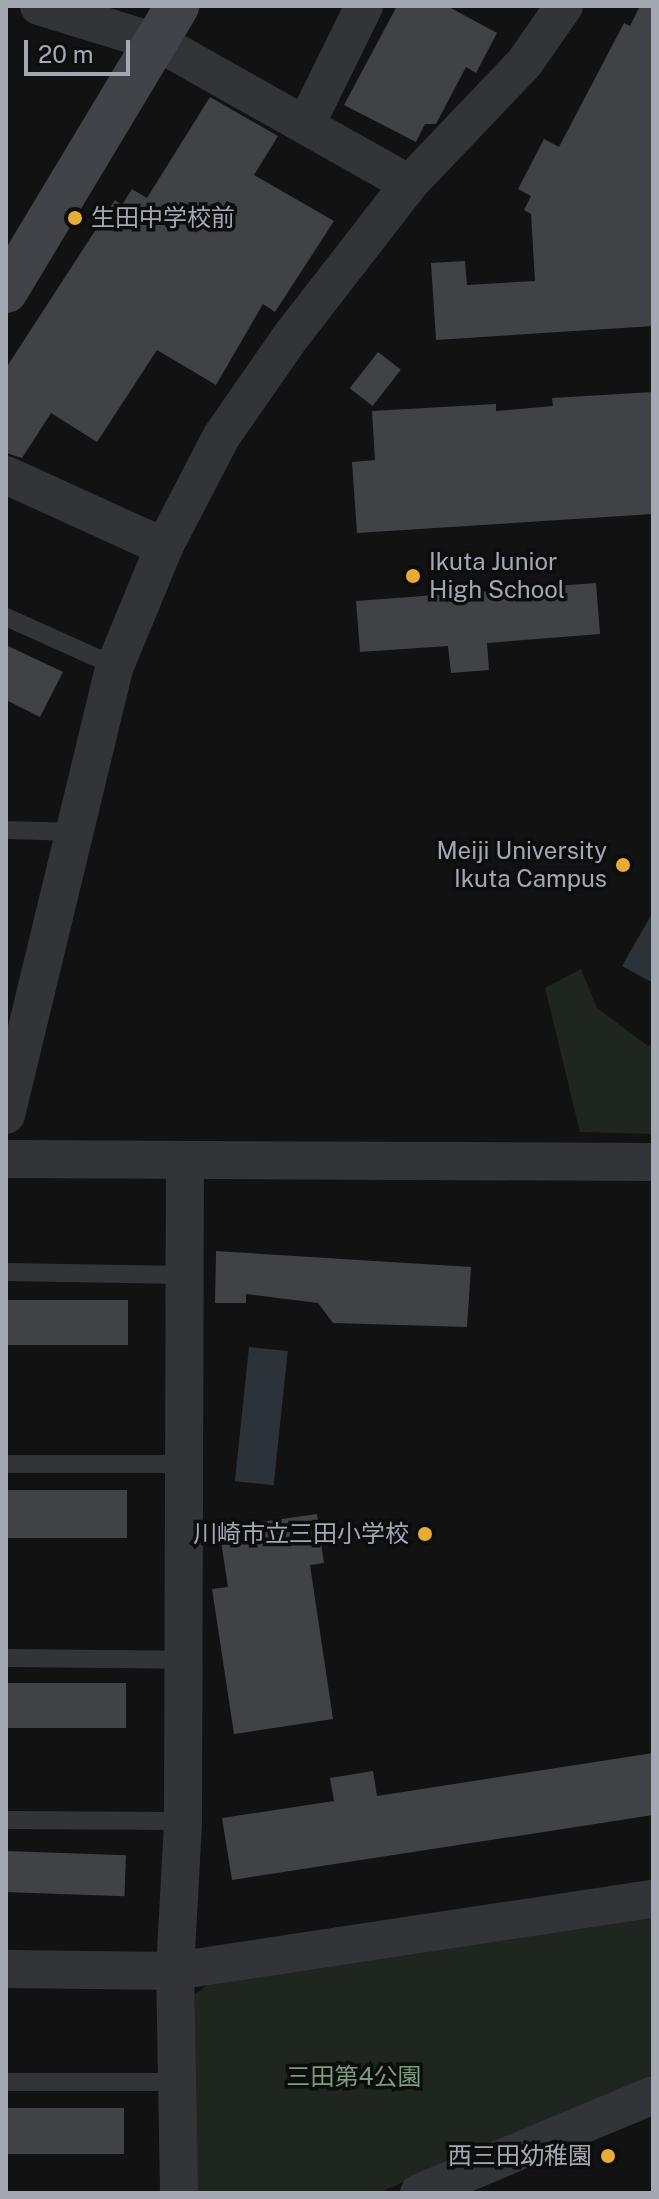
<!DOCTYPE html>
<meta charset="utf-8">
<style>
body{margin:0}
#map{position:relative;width:659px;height:2199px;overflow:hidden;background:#121213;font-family:"Public Sans","Noto Sans JP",sans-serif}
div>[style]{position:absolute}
.green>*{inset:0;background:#1e261f}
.water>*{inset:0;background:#2b3238;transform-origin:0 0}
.building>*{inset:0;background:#414246;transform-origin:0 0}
.lane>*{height:18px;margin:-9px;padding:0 9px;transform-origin:9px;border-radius:9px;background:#333438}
.street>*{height:38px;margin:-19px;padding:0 19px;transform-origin:19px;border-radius:19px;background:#333438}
.secondary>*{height:44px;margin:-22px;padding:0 22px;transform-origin:22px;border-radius:22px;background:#414348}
.dots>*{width:22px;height:22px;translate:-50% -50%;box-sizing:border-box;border:4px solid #0d0d0e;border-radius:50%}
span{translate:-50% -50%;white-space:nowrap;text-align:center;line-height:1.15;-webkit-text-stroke:7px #0d0d0e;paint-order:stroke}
.poi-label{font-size:24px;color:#a4a8b3}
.left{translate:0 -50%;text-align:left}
.right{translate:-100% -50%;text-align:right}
.park-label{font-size:24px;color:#7b9d7e}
.frame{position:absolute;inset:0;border:8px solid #a4a8b3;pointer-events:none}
.scale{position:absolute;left:24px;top:40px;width:106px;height:36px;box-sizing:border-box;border:4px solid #a4a8b3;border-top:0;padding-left:10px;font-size:24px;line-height:28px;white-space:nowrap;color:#a4a8b3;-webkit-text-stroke:6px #0d0d0e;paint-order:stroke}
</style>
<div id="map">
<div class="green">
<div style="clip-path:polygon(581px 969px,597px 1008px,648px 1046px,653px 1044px,653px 1134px,580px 1132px,545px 988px)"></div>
<div style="clip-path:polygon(653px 1916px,653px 2075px,378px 2193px,193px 2193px,195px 1994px,211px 1982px)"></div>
</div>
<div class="water">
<div style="clip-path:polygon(653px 912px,653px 983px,622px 966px)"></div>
<div style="left:249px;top:1347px;width:39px;height:135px;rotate:6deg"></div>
</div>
<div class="building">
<div style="clip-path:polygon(397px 6px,447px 6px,497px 33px,476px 73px,466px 67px,436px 124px,425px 124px,416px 142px,344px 105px)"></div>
<div style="clip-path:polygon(640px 6px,653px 6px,653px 326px,436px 340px,431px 263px,465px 261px,467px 285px,535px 281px,531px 214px,524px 210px,531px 196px,518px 189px,544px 139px,559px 147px,624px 23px,630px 26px)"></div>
<div style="clip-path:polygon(210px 97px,278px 136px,254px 175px,334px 221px,275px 312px,263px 304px,216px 385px,157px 350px,97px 442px,51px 413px,22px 458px,6px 453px,6px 368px,115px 200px,122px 205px,132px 189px,147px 198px)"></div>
<div style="left:378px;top:352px;width:29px;height:46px;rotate:38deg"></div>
<div style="clip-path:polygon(653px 392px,653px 514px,357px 533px,352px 462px,375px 460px,372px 411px,496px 404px,496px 411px,553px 406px,552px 398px)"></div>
<div style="clip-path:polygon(596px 583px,600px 634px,487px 643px,489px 670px,451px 673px,448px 646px,360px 652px,356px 601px)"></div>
<div style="clip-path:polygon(6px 645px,63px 672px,40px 717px,6px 700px)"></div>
<div style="clip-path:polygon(216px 1251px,471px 1267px,467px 1327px,333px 1323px,318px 1303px,246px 1294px,246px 1303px,215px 1303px)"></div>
<div style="left:6px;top:1300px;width:122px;height:45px"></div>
<div style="left:6px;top:1490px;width:121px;height:48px"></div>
<div style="clip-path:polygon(317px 1514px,324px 1563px,310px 1565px,333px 1719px,234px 1734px,212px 1589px,228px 1587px,219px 1528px)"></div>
<div style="left:6px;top:1683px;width:120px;height:45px"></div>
<div style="clip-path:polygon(653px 1753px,653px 1815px,232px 1880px,222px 1818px,334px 1801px,330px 1778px,373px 1771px,377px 1796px)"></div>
<div style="left:6px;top:1851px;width:120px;height:41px;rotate:2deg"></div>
<div style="left:6px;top:2108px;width:118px;height:46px"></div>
</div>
<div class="lane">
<div style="left:6px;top:617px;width:120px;rotate:24.2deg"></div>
<div style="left:6px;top:830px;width:70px;rotate:1.6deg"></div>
<div style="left:6px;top:1272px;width:176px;rotate:1deg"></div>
<div style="left:6px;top:1464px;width:178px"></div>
<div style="left:6px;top:1658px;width:178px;rotate:0.6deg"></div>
<div style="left:6px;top:1820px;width:177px;rotate:0.3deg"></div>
<div style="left:6px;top:2082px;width:169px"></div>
</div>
<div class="street">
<div style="left:39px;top:6px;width:126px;rotate:17.1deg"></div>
<div style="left:159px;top:43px;width:287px;rotate:29.4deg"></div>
<div style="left:307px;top:122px;width:129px;rotate:-63.8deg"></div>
<div style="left:6px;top:475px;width:174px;rotate:24.5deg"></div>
<div style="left:6px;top:1115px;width:462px;rotate:-76.4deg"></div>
<div style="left:115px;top:666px;width:129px;rotate:-67.6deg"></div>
<div style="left:164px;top:547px;width:124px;rotate:-62.6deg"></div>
<div style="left:221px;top:437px;width:124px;rotate:-55.2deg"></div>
<div style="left:292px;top:335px;width:191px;rotate:-52.2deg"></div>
<div style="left:409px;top:184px;width:168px;rotate:-46.4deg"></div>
<div style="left:525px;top:62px;width:68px;rotate:-55.1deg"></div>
<div style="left:6px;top:1159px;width:647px;rotate:0.27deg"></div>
<div style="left:6px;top:1969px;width:169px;rotate:0.7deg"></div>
<div style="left:175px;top:1971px;width:483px;rotate:-8.6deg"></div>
<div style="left:179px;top:2193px;width:222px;rotate:-91deg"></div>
<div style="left:175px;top:1971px;width:150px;rotate:-86.9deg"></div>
<div style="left:183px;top:1821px;width:661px;rotate:-89.83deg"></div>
<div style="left:419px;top:2193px;width:254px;rotate:-22.7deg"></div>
</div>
<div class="secondary">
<div style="left:6px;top:291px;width:332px;rotate:-59deg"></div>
</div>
<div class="dots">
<div style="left:75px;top:218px;background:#e8ac35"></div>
<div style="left:413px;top:576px;background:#e8ac35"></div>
<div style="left:623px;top:865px;background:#e8ac35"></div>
<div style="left:425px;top:1534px;background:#e8ac35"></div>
<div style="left:608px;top:2156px;background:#e8ac35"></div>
</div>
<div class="poi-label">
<span class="left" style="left:91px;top:218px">生田中学校前</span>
<span class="left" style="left:429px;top:576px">Ikuta Junior<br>High School</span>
<span class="right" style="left:607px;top:865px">Meiji University<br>Ikuta Campus</span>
<span class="right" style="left:409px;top:1534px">川崎市立三田小学校</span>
<span class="right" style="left:592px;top:2156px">西三田幼稚園</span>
</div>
<div class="park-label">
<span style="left:354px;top:2077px">三田第4公園</span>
</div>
<div class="frame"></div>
<div class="scale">20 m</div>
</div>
